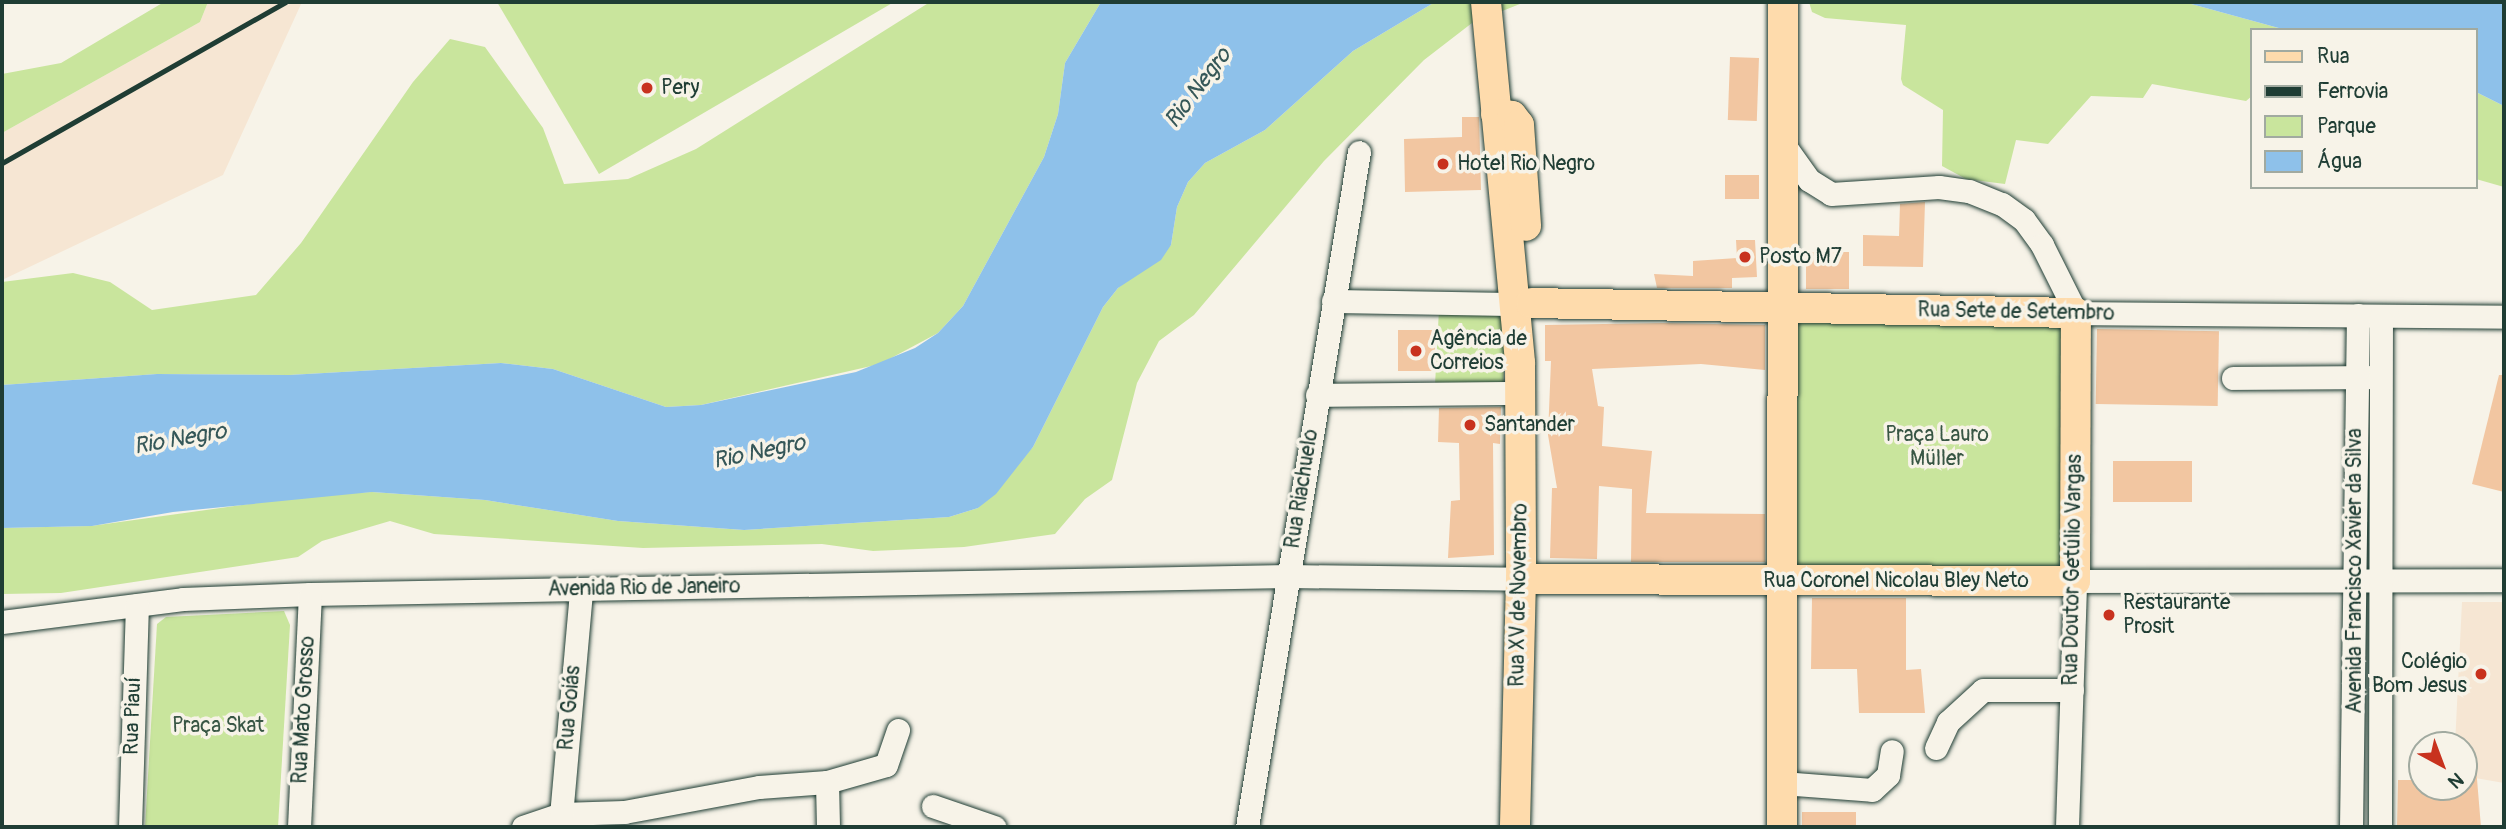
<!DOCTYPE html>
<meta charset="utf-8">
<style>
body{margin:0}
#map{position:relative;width:2506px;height:829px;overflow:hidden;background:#f7f3e8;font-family:Pangolin,sans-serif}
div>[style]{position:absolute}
.built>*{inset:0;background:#f6e6d3}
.green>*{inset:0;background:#c9e59d;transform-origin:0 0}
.water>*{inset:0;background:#8ec1ea}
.building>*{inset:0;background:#f2c6a1;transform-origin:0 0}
.roads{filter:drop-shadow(0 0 2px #1f3d34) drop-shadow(0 0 2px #1f3d34)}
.minor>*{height:23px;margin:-11.5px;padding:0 11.5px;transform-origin:11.5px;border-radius:11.5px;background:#f7f3e8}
.major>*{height:30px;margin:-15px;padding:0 15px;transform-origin:15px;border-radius:15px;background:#fedbac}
.rail>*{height:5px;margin:-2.5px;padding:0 2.5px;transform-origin:2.5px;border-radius:2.5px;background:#1f3d34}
.dots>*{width:19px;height:19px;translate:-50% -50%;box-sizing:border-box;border:4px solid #f7f3e8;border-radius:50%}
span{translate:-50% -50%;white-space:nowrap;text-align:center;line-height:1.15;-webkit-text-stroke:7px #f7f3e8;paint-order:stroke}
.poi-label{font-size:21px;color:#1f3d34}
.left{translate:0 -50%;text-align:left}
.right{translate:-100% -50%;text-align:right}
.street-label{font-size:21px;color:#1f3d34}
.park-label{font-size:21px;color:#385644}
.water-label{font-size:23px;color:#355758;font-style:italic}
.frame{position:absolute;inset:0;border:4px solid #1f3d34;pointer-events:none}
.legend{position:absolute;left:2250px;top:28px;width:228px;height:161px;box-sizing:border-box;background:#f7f3e8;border:2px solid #a1aaa0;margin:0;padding:9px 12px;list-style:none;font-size:21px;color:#1f3d34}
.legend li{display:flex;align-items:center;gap:14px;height:35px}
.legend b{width:35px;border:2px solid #a1aaa0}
.north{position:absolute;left:2408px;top:731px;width:70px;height:70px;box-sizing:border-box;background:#f7f3e8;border:2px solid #a1aaa0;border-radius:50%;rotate:139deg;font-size:19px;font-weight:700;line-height:28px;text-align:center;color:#1f3d34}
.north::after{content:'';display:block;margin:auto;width:24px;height:32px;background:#c8321e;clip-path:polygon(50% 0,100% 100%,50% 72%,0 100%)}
</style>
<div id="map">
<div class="built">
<div style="clip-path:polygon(208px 2px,302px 2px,223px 175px,2px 280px,2px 133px,200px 22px)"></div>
<div style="clip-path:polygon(2462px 602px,2504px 602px,2504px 783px,2464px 776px,2464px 745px,2455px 745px)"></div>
</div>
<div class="green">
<div style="clip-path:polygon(164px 2px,208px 2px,200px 22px,2px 133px,2px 74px,61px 63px)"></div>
<div style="clip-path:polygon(497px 2px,894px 2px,599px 174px)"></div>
<div style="clip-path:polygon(930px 2px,1101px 2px,1065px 63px,1058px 114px,1044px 157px,963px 306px,938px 333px,880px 364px,701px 405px,666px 407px,553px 369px,501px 363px,289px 375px,157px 374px,2px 385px,2px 282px,73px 273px,110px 282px,152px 310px,256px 295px,301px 243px,413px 82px,450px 39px,485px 47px,543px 128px,564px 184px,628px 179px,696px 149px)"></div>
<div style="clip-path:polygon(1435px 2px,1525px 2px,1472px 23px,1424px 60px,1324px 161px,1194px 315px,1159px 341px,1137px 383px,1112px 480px,1085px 499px,1055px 534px,964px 547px,873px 551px,822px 544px,643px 548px,434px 534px,390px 521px,322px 541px,298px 557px,61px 593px,2px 594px,2px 528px,91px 526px,314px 495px,372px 492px,485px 500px,618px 521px,744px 530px,949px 517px,978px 508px,1033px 447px,1103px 307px,1118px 288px,1171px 245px,1177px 207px,1188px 182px,1205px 163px,1265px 130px,1353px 51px)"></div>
<div style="clip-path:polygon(1809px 2px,2184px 2px,2286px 30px,2252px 30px,2252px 96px,2246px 101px,2152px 84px,2143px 98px,2091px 96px,2048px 144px,2016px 140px,2005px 184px,1966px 179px,1942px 166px,1943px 110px,1903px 85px,1901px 79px,1906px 25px,1825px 18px,1812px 12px)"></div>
<div style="clip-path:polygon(2476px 92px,2504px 106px,2504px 187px,2476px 179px)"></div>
<div style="left:1439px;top:309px;width:68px;height:75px;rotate:3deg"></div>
<div style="left:1782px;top:309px;width:291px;height:271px;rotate:1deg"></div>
<div style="clip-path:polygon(284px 611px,290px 625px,278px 827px,145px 827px,157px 624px,166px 617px)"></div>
</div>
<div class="water">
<div style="clip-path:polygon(1101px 2px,1435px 2px,1353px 51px,1265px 130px,1205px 163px,1188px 182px,1177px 207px,1171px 245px,1161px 260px,1118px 288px,1103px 307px,1033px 447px,996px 494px,978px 508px,949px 517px,744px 530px,618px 521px,485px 500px,372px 492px,173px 512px,92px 526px,2px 528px,2px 385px,157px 374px,289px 375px,501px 363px,553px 369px,666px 407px,701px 405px,856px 372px,915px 348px,938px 333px,963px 306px,1044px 157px,1058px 114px,1065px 63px)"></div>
<div style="clip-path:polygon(2184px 2px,2504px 2px,2504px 106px,2476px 92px,2476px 30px,2286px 30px)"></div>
</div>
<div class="building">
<div style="left:1730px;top:57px;width:29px;height:63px;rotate:2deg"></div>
<div style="clip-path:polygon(1462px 117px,1479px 117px,1481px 190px,1405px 192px,1404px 139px,1462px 137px)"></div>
<div style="left:1725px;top:175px;width:34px;height:24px"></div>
<div style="clip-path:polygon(1925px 202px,1923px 267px,1863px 266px,1863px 235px,1899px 236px,1900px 204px)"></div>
<div style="clip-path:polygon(1736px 240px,1755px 240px,1757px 277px,1732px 278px,1732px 288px,1657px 288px,1654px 274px,1693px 276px,1693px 261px,1737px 258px)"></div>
<div style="left:1806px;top:252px;width:43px;height:37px"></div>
<div style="clip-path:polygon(1663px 323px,1765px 325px,1765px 370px,1701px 364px,1592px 369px,1598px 406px,1604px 407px,1602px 446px,1652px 451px,1646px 513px,1765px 514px,1765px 562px,1631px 562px,1632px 489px,1599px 486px,1597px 559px,1550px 558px,1552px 488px,1557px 488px,1548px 435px,1551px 361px,1545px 361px,1545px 325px)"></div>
<div style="left:2097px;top:329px;width:122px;height:75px;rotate:1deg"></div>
<div style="left:1398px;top:330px;width:37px;height:41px"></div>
<div style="clip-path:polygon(2499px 375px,2504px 375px,2504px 492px,2472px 484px)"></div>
<div style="clip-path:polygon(1501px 407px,1500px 444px,1493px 443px,1494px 555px,1448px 558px,1451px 501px,1460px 500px,1459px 443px,1438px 442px,1439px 408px)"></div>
<div style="left:2113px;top:461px;width:79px;height:41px"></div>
<div style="clip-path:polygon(1812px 598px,1906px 598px,1906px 670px,1921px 669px,1925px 713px,1859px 713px,1857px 669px,1811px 669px)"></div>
<div style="clip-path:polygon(2475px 755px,2481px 827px,2397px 827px,2398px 780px,2422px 780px,2422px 787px,2464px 787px,2464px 756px)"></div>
<div style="left:1802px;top:812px;width:54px;height:15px"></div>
</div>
<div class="roads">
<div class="minor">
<div style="left:1784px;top:145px;width:43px;rotate:54.5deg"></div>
<div style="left:1809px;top:180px;width:26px;rotate:32deg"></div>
<div style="left:1831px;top:194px;width:108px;rotate:-3.7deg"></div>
<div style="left:1939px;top:187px;width:30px;rotate:8deg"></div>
<div style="left:1969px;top:191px;width:35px;rotate:22deg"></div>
<div style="left:2002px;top:204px;width:27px;rotate:36deg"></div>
<div style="left:2024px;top:220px;width:31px;rotate:54deg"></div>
<div style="left:2042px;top:245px;width:76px;rotate:63.4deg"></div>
<div style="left:2076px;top:313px;width:425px;rotate:0.5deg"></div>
<div style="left:1333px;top:301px;width:179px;rotate:1deg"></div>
<div style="left:2233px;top:378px;width:138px;rotate:-0.4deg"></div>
<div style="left:1317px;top:395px;width:203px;rotate:-0.6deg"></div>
<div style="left:2px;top:622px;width:182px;rotate:-7.2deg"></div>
<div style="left:183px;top:599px;width:127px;rotate:-2.3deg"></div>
<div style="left:310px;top:594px;width:978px;rotate:-1.05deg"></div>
<div style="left:1288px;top:576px;width:233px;rotate:0.7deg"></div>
<div style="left:1936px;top:748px;width:29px;rotate:-65deg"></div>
<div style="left:1948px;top:722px;width:47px;rotate:-42.4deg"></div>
<div style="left:1983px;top:690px;width:89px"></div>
<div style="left:827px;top:782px;width:61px;rotate:-16.1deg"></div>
<div style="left:886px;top:765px;width:37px;rotate:-71deg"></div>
<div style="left:1782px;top:783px;width:90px;rotate:4.4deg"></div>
<div style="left:1872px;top:790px;width:22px;rotate:-43deg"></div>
<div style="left:1888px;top:775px;width:24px;rotate:-81deg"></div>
<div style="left:933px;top:806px;width:65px;rotate:19deg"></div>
<div style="left:130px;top:827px;width:222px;rotate:-88.2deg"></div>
<div style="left:299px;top:827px;width:233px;rotate:-87.3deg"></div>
<div style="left:523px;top:827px;width:40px;rotate:-18.9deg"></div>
<div style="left:561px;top:814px;width:63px;rotate:-1.8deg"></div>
<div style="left:624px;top:812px;width:137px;rotate:-10.5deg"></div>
<div style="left:759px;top:787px;width:68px;rotate:-4.2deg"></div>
<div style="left:827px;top:782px;width:45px;rotate:88.7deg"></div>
<div style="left:560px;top:827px;width:238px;rotate:-84.9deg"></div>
<div style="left:1247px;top:827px;width:684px;rotate:-80.58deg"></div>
<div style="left:2067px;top:827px;width:246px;rotate:-88.1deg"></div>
<div style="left:2075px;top:581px;width:429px;rotate:-0.1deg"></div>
<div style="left:2351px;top:827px;width:512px;rotate:-89.22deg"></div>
<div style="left:2380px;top:827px;width:511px;rotate:-89.89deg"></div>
</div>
<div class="major">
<div style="left:1486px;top:2px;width:363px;rotate:84.6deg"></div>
<div style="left:1520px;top:363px;width:216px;rotate:89.7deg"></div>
<div style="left:1521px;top:579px;width:248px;rotate:91.4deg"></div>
<div style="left:1496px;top:114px;width:16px;rotate:7deg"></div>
<div style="left:1512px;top:116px;width:11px;rotate:52deg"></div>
<div style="left:1519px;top:125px;width:101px;rotate:86deg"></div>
<div style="left:1521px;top:579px;width:554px;rotate:0.21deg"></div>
<div style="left:2075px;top:581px;width:268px;rotate:-89.8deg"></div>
<div style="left:2076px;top:313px;width:545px;rotate:-178.95deg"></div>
<div style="left:1782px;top:827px;width:825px;rotate:-89.93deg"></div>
</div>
</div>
<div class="rail">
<div style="left:2px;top:163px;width:326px;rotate:-29.6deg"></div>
</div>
<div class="dots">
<div style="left:647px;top:88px;background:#c8321e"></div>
<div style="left:1443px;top:164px;background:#c8321e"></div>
<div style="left:1745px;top:257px;background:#c8321e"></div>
<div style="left:1416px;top:351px;background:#c8321e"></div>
<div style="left:1470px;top:425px;background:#c8321e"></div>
<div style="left:2109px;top:615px;background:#c8321e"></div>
<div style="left:2481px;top:674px;background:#c8321e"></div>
</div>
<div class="poi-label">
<span class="left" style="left:661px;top:88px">Pery</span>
<span class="left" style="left:1457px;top:164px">Hotel Rio Negro</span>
<span class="left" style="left:1759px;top:257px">Posto M7</span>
<span class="left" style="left:1430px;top:351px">Agência de<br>Correios</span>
<span class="left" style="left:1484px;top:425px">Santander</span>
<span class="left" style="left:2123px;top:615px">Restaurante<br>Prosit</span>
<span class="right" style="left:2467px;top:674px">Colégio<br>Bom Jesus</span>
</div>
<div class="street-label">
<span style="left:2016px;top:312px;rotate:1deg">Rua Sete de Setembro</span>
<span style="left:1302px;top:489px;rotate:-81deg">Rua Riachuelo</span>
<span style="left:2073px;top:570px;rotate:-89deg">Rua Doutor Getúlio Vargas</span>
<span style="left:2355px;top:571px;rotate:-90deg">Avenida Francisco Xavier da Silva</span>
<span style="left:1896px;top:581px">Rua Coronel Nicolau Bley Neto</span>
<span style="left:644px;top:588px;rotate:-1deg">Avenida Rio de Janeiro</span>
<span style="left:1519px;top:595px;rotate:-89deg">Rua XV de Novembro</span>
<span style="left:570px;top:708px;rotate:-85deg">Rua Goiás</span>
<span style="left:304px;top:710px;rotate:-87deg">Rua Mato Grosso</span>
<span style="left:133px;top:716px;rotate:-88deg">Rua Piauí</span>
</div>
<div class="park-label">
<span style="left:1937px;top:447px">Praça Lauro<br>Müller</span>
<span style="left:218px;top:726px">Praça Skat</span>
</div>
<div class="water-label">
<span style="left:1198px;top:88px;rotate:-53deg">Rio Negro</span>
<span style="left:180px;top:439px;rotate:-10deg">Rio Negro</span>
<span style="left:759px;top:452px;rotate:-12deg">Rio Negro</span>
</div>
<div class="frame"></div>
<ul class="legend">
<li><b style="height:9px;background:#fedbac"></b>Rua</li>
<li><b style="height:9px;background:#1f3d34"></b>Ferrovia</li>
<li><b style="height:19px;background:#c9e59d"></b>Parque</li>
<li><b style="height:19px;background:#8ec1ea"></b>Água</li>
</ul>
<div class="north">N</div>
</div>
